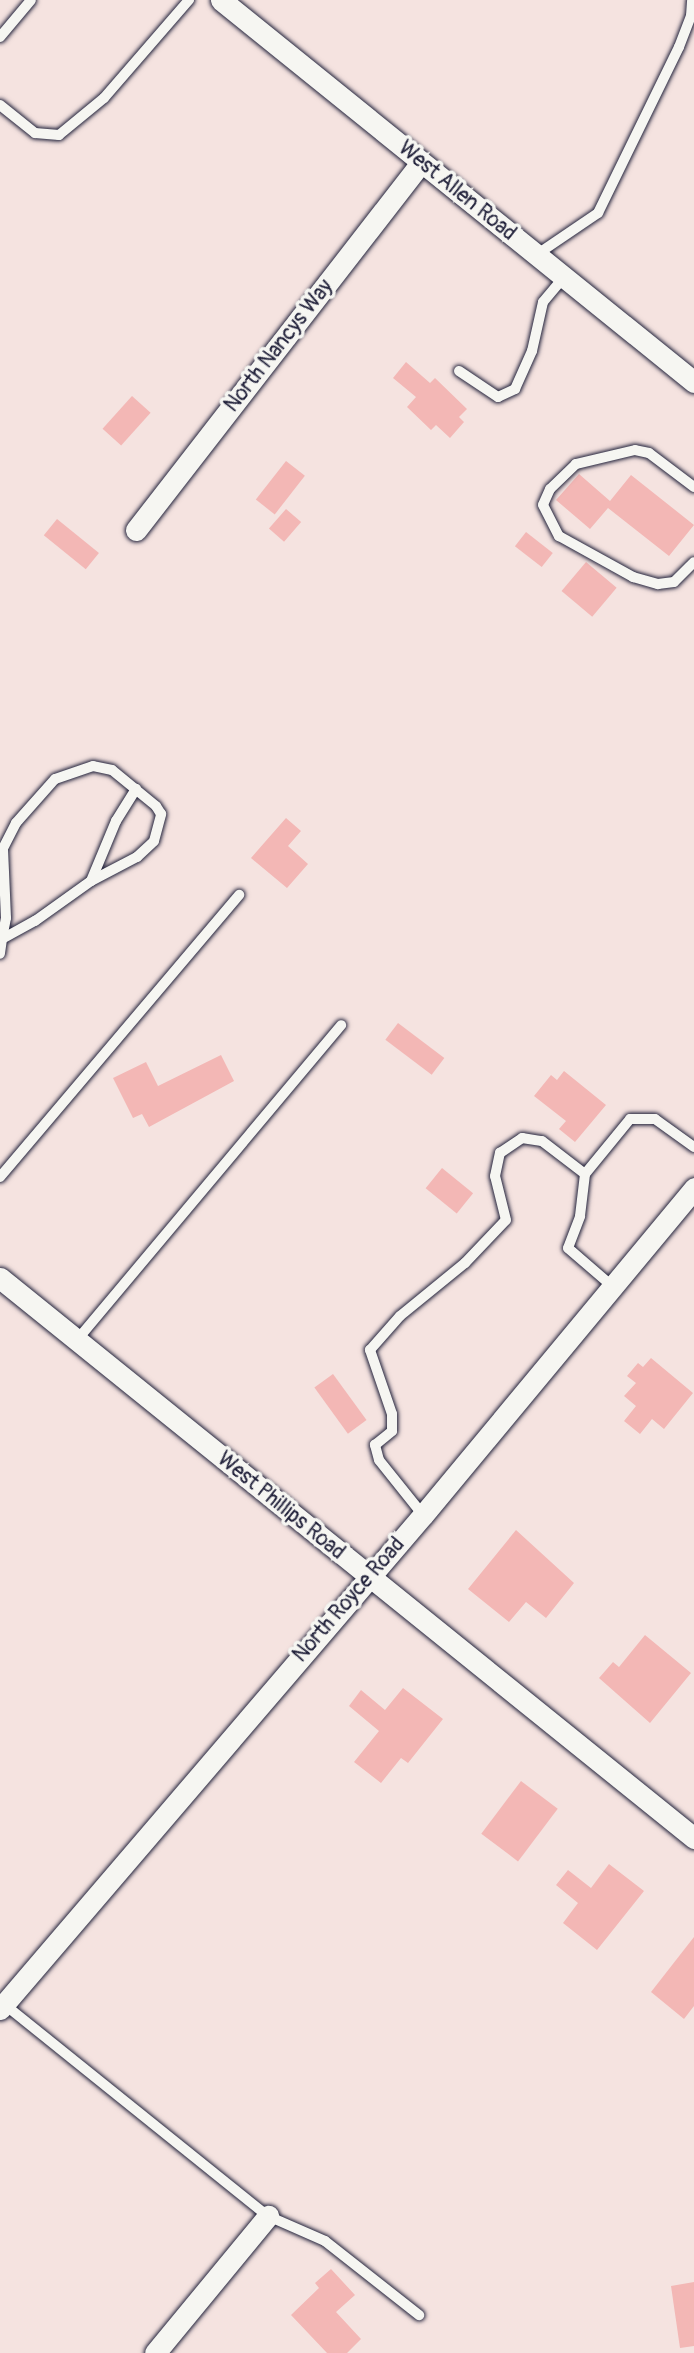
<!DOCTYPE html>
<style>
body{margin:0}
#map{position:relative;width:694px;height:2353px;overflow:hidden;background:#f5e3e0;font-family:Pangolin,sans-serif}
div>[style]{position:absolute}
.building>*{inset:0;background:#f3b7b5;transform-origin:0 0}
.roads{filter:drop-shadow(0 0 2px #22223b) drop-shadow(0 0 2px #22223b)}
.service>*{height:10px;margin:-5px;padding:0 5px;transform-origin:5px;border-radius:5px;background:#f6f6f2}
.minor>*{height:21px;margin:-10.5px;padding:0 10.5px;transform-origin:10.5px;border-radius:10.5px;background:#f6f6f2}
span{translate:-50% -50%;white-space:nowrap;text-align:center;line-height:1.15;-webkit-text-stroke:7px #f6f6f2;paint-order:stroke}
.street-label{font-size:21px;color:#22223b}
</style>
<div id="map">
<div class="building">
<div style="clip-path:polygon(406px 362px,430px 383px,435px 378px,467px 409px,459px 417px,464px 422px,450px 438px,436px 425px,431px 430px,407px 407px,416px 397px,393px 378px)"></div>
<div style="left:132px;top:396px;width:25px;height:44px;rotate:42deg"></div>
<div style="left:286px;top:461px;width:24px;height:49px;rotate:38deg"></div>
<div style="clip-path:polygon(579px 474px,610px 501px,631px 475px,694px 525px,669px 556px,608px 508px,590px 529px,556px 500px)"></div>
<div style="left:286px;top:509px;width:20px;height:26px;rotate:41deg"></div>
<div style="left:57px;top:519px;width:54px;height:21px;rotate:39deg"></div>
<div style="left:526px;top:532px;width:34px;height:18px;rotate:38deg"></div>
<div style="left:586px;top:562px;width:40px;height:38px;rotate:40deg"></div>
<div style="clip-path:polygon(286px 818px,301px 831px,288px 846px,308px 864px,287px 888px,251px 858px)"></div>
<div style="left:398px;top:1023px;width:58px;height:21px;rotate:37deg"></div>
<div style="clip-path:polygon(221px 1055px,234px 1081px,149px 1127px,142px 1114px,133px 1118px,113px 1078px,146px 1062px,158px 1086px)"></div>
<div style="clip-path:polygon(564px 1071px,606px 1105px,575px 1142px,559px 1129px,566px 1121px,534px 1096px,551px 1075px,557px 1080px)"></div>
<div style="left:442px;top:1168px;width:40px;height:26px;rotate:39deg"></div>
<div style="clip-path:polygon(651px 1358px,693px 1393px,664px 1429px,652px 1419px,640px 1434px,624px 1421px,636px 1406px,624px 1396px,636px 1383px,627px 1376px,638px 1363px,643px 1367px)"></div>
<div style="left:333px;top:1374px;width:57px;height:23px;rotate:54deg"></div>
<div style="clip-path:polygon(516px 1530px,574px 1583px,546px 1618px,526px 1602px,509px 1622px,468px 1589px)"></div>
<div style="clip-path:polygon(645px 1635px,691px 1673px,650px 1723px,599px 1678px,613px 1662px,619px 1667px)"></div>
<div style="clip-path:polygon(403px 1688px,443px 1719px,408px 1763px,401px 1758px,381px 1783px,354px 1762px,379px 1731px,349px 1706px,361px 1690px,385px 1710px)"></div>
<div style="left:521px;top:1781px;width:46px;height:66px;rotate:37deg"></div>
<div style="clip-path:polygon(609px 1864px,644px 1891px,597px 1950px,563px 1923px,578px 1903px,556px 1885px,568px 1870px,591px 1888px)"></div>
<div style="clip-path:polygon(694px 1937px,694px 2006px,684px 2019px,651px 1992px)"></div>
<div style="clip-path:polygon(331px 2269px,355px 2295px,336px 2312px,361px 2339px,347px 2353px,327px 2353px,291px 2315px,319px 2288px,315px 2283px)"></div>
<div style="clip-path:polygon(694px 2282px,694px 2346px,680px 2348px,671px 2286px)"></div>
</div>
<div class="roads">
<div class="service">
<div style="left:0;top:37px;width:48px;rotate:-50deg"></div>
<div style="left:0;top:105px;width:45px;rotate:38.7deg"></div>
<div style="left:35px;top:133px;width:24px;rotate:5deg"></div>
<div style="left:59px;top:135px;width:58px;rotate:-39.4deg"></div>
<div style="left:104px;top:98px;width:130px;rotate:-49.1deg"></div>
<div style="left:536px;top:255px;width:75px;rotate:-34.1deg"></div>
<div style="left:598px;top:213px;width:185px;rotate:-64deg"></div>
<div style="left:679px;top:47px;width:33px;rotate:-69deg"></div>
<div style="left:691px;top:16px;width:16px;rotate:-86deg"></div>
<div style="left:459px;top:371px;width:47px;rotate:33.7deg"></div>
<div style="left:498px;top:397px;width:19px;rotate:-25deg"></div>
<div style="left:515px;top:389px;width:42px;rotate:-65.9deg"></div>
<div style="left:532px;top:351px;width:50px;rotate:-77.3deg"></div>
<div style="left:543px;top:302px;width:33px;rotate:-50deg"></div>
<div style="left:694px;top:487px;width:56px;rotate:-142.9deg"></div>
<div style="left:649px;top:453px;width:14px;rotate:-168deg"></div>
<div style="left:635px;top:450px;width:61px;rotate:166.7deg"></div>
<div style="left:576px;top:464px;width:36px;rotate:136deg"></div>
<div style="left:550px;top:489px;width:17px;rotate:114deg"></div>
<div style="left:543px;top:505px;width:35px;rotate:63deg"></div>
<div style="left:559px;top:536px;width:85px;rotate:29deg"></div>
<div style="left:633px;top:577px;width:26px;rotate:16deg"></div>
<div style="left:658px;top:584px;width:16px;rotate:-7deg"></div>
<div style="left:674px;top:582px;width:28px;rotate:-45deg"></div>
<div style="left:91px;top:881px;width:65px;rotate:-67.4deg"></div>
<div style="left:116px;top:821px;width:38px;rotate:-58deg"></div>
<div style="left:0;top:939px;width:2px"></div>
<div style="left:2px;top:939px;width:38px;rotate:-29deg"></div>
<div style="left:35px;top:921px;width:69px;rotate:-35.5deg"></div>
<div style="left:91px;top:881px;width:52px;rotate:-27.6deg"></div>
<div style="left:137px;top:857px;width:23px;rotate:-43deg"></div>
<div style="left:154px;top:841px;width:28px;rotate:-75deg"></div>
<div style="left:161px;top:814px;width:9px;rotate:-122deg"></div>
<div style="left:156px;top:806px;width:57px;rotate:-140.7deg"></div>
<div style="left:112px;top:770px;width:19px;rotate:-168deg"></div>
<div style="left:93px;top:766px;width:40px;rotate:161.1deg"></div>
<div style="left:55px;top:779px;width:59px;rotate:131.6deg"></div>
<div style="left:16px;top:823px;width:29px;rotate:117deg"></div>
<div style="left:3px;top:849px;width:69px;rotate:87.5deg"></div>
<div style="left:6px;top:918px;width:21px;rotate:101deg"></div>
<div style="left:2px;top:939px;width:15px;rotate:98deg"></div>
<div style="left:0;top:1177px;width:370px;rotate:-49.7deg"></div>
<div style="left:612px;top:1286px;width:58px;rotate:-139.2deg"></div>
<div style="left:568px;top:1248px;width:34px;rotate:-69deg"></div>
<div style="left:580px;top:1216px;width:42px;rotate:-83.2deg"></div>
<div style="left:585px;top:1174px;width:71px;rotate:-50.7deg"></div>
<div style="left:630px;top:1119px;width:25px"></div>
<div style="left:655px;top:1119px;width:48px;rotate:35.7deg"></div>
<div style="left:77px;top:1340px;width:411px;rotate:-50deg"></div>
<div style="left:423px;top:1515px;width:70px;rotate:-128.7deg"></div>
<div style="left:379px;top:1460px;width:16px;rotate:-105deg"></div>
<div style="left:375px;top:1445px;width:22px;rotate:-39deg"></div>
<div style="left:392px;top:1431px;width:17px;rotate:-90deg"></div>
<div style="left:392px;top:1414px;width:68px;rotate:-109deg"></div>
<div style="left:370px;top:1350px;width:45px;rotate:-48.6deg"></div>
<div style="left:400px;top:1316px;width:84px;rotate:-39.2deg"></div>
<div style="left:465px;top:1263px;width:59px;rotate:-46.4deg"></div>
<div style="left:506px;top:1220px;width:45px;rotate:-104deg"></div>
<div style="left:495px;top:1176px;width:24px;rotate:-78deg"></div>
<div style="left:500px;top:1153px;width:27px;rotate:-34deg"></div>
<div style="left:522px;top:1138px;width:20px;rotate:9deg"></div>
<div style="left:542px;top:1141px;width:54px;rotate:37.5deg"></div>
<div style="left:4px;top:2004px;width:339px;rotate:38.8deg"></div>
<div style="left:268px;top:2216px;width:62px;rotate:23.7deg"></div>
<div style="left:325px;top:2241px;width:120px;rotate:38.2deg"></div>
</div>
<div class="minor">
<div style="left:221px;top:0;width:608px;rotate:38.92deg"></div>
<div style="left:136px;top:530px;width:465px;rotate:-52.2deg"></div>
<div style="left:0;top:1278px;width:892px;rotate:38.9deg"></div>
<div style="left:0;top:2009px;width:650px;rotate:-49.43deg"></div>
<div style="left:423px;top:1515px;width:425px;rotate:-50.3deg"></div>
<div style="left:155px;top:2353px;width:178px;rotate:-50.5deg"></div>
</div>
</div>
<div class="street-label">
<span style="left:457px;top:191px;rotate:39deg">West Allen Road</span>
<span style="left:279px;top:346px;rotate:-52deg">North Nancys Way</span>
<span style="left:281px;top:1506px;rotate:39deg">West Phillips Road</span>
<span style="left:349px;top:1600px;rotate:-49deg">North Royce Road</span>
</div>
</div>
